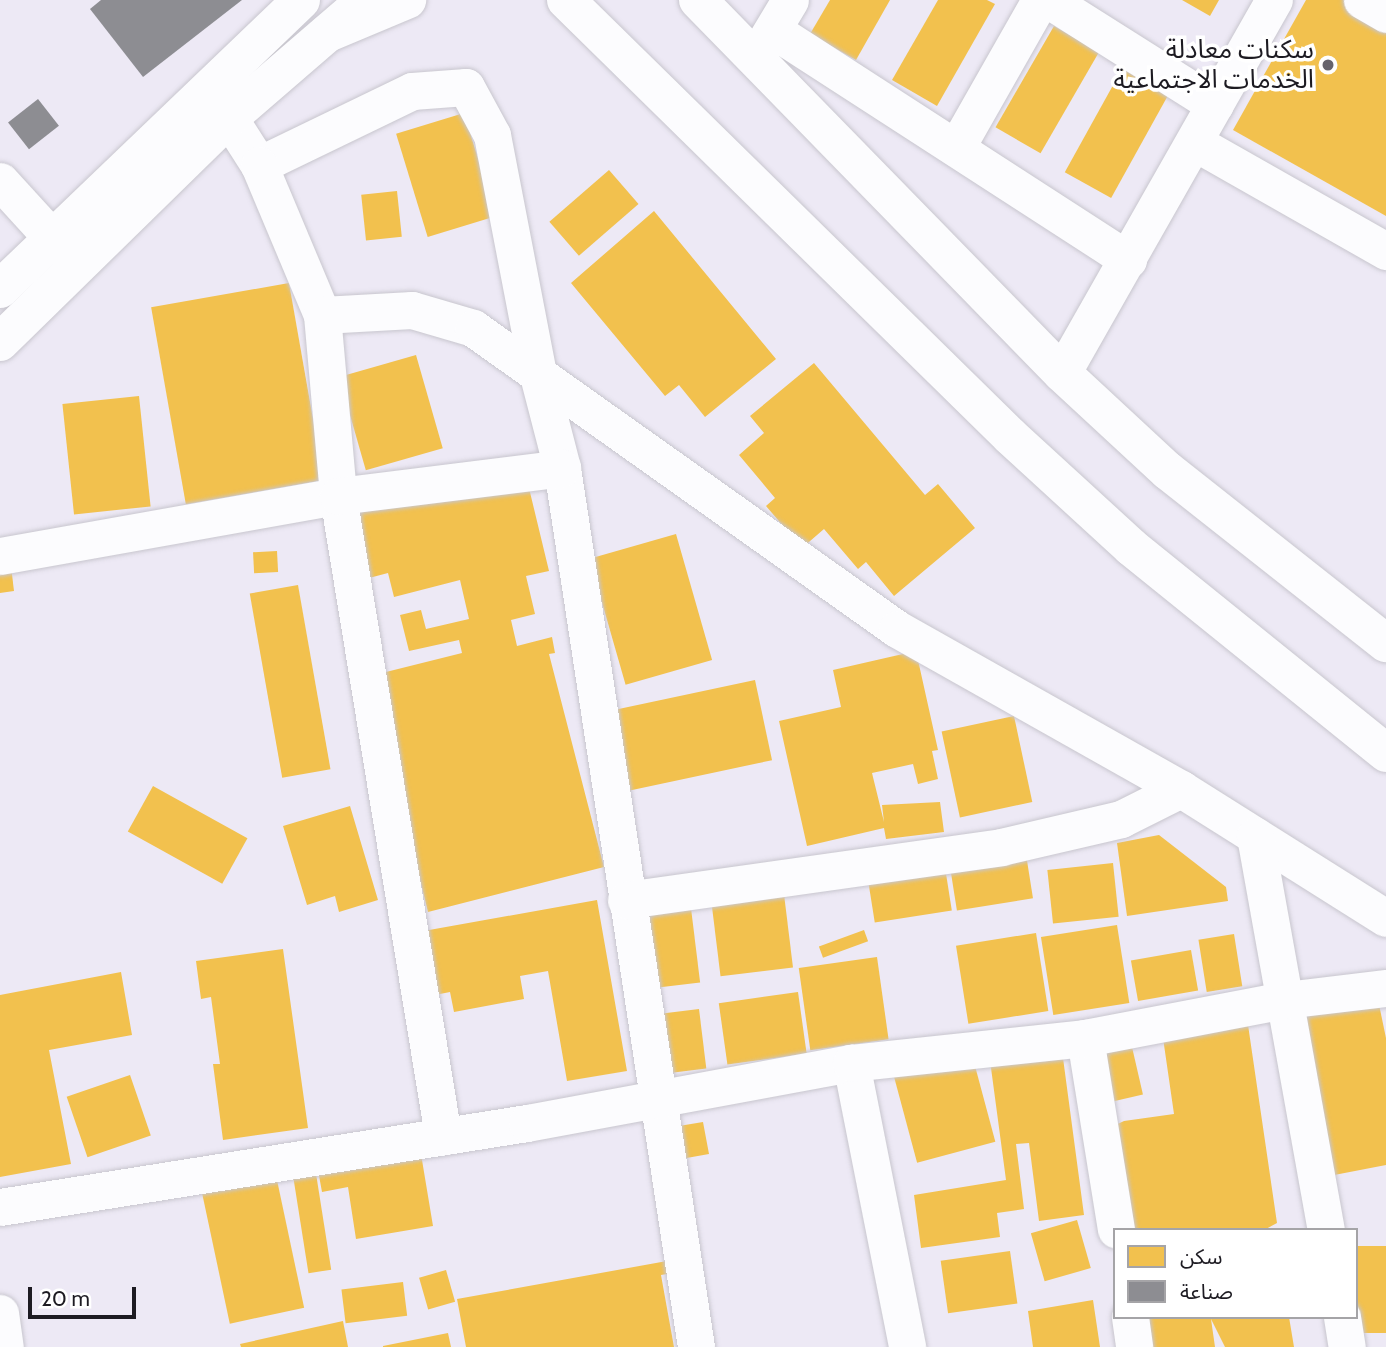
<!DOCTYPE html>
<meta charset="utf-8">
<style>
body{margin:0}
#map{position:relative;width:1386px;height:1347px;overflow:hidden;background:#ede9f5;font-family:Cabin,"Noto Sans Arabic",sans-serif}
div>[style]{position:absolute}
.homes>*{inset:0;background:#f2c14e;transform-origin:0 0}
.industry>*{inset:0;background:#8d8d92;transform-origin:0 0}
.roads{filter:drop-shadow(0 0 2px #c8c6ce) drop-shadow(0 0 2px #c8c6ce)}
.minor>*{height:37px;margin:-18.5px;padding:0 18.5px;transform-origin:18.5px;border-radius:18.5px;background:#fcfcfe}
.secondary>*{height:38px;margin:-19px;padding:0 19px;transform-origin:19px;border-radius:19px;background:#fcfcfe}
.primary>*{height:38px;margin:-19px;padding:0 19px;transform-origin:19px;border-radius:19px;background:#fcfcfe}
.dots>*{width:19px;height:19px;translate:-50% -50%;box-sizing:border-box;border:4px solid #fff;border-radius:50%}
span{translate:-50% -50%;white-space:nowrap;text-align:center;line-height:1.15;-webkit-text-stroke:7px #fff;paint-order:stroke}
.poi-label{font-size:26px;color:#1d1b22}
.right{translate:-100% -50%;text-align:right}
.legend{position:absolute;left:1113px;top:1228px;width:245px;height:91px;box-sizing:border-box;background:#fff;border:2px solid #a5a4a7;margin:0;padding:9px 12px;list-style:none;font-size:21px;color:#1d1b22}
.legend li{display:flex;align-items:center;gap:14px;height:35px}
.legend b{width:35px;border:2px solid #a5a4a7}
.scale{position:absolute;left:28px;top:1287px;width:108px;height:32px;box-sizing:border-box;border:4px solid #1d1b22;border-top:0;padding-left:9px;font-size:21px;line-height:24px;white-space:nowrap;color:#1d1b22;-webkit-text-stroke:5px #fff;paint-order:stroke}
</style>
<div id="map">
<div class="homes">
<div style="clip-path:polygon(830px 0,890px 0,856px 60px,810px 34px)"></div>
<div style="clip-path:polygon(938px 0,987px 0,995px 4px,937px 106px,892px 80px)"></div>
<div style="clip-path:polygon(1182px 0,1219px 0,1210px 16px)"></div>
<div style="clip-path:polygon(1306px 0,1386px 0,1386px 216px,1233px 130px)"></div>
<div style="left:1054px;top:26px;width:52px;height:117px;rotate:30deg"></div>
<div style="left:1122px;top:69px;width:53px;height:118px;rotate:29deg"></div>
<div style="left:464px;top:113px;width:108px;height:71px;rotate:73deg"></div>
<div style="left:609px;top:170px;width:45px;height:79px;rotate:49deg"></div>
<div style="left:397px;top:191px;width:46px;height:36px;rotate:84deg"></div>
<div style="clip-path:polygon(654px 211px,776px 359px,705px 417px,679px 385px,665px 396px,571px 283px)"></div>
<div style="left:289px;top:283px;width:200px;height:140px;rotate:80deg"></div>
<div style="left:416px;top:355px;width:97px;height:80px;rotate:74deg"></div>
<div style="clip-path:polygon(814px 363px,925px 495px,938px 484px,975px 528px,894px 596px,866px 562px,858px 569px,824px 529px,802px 548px,766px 506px,775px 498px,739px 455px,764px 433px,750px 416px)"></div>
<div style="left:139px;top:396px;width:111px;height:77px;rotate:84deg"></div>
<div style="clip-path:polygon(522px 459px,549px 571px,526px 576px,535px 614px,511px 620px,517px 646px,552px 637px,555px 653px,549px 654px,604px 867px,428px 912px,370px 676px,462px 653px,459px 640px,409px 651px,400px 615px,421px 610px,426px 629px,469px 619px,460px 580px,394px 597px,388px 573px,369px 578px,351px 500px)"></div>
<div style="left:676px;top:534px;width:131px;height:90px;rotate:74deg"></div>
<div style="left:277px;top:551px;width:21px;height:24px;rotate:87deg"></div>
<div style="clip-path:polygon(10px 558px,14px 591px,0 593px,0 560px)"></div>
<div style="left:298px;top:585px;width:187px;height:49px;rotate:80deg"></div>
<div style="clip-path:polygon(916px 651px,938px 750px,932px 751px,938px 779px,918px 784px,913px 764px,872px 773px,884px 822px,882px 805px,940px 802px,944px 832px,886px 839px,884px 828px,807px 846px,779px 721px,841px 707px,833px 670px)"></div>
<div style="left:755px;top:680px;width:82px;height:149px;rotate:78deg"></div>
<div style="left:1014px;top:716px;width:88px;height:74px;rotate:78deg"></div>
<div style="left:153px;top:786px;width:108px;height:52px;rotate:29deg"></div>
<div style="clip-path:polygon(350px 806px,378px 900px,339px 912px,335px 896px,307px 905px,283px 826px)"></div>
<div style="clip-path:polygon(1159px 835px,1226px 887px,1228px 901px,1127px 916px,1117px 843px)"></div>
<div style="left:1025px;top:848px;width:51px;height:77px;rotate:81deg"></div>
<div style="left:944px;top:861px;width:50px;height:78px;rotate:81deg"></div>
<div style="left:1113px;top:863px;width:54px;height:66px;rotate:84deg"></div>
<div style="left:783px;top:886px;width:82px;height:73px;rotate:83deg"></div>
<div style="clip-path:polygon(597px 900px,627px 1071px,567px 1081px,548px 971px,520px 976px,524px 999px,454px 1012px,450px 992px,430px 996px,418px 932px)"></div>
<div style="left:690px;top:900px;width:83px;height:55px;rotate:83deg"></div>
<div style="left:1117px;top:925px;width:79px;height:77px;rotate:81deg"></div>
<div style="left:864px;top:930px;width:12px;height:48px;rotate:70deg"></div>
<div style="left:1036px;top:933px;width:79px;height:81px;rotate:81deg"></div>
<div style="left:1234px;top:934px;width:53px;height:36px;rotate:81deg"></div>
<div style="clip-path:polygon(283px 949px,308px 1128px,223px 1140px,213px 1064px,220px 1064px,211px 997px,201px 999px,196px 961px)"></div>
<div style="left:1191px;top:950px;width:41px;height:61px;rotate:80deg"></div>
<div style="left:877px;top:957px;width:83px;height:79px;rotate:82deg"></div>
<div style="clip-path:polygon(121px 972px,132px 1035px,49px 1050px,71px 1164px,0 1177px,0 995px)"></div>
<div style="left:798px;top:992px;width:62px;height:80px;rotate:82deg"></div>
<div style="clip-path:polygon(1377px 995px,1386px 1038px,1386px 1165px,1329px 1176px,1296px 1012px)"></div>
<div style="left:699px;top:1009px;width:60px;height:49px;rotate:83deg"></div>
<div style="clip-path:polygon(1247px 1018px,1277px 1223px,1264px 1230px,1115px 1230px,1101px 1132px,1124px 1121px,1174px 1114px,1162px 1031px)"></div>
<div style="left:1129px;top:1034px;width:62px;height:40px;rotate:77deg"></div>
<div style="clip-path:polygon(1061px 1043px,1084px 1215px,1039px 1221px,1029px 1143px,1016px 1144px,1024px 1209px,997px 1213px,1000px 1237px,921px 1248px,914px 1195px,1006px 1180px,989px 1053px)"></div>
<div style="left:971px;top:1051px;width:94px;height:81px;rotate:75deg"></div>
<div style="left:130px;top:1075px;width:64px;height:67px;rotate:71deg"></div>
<div style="clip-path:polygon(703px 1122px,709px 1154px,681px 1159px,701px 1268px,661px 1275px,674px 1347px,466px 1347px,457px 1299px,678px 1259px,655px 1130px)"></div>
<div style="clip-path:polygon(419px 1142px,433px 1226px,356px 1239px,348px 1187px,322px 1192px,316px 1159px)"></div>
<div style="left:314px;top:1161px;width:110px;height:23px;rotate:81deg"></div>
<div style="left:274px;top:1166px;width:145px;height:76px;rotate:78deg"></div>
<div style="left:1077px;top:1220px;width:50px;height:48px;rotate:74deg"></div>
<div style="left:1386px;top:1246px;width:87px;height:31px;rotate:90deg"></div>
<div style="left:1010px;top:1251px;width:53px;height:70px;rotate:82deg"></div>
<div style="left:446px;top:1270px;width:33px;height:28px;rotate:74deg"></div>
<div style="left:403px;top:1282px;width:34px;height:62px;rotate:83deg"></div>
<div style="clip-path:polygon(1093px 1300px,1100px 1347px,1033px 1347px,1028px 1311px)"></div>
<div style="clip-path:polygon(1137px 1317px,1289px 1317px,1294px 1347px,1225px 1347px,1211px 1319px,1215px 1347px,1145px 1347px)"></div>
<div style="clip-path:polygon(343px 1321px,348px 1347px,241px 1347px,240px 1344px)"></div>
<div style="clip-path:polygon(448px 1333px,451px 1347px,383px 1347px,383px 1346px)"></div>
</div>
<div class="industry">
<div style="clip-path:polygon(101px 0,242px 0,143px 77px,90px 9px)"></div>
<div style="left:38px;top:99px;width:34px;height:38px;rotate:52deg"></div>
</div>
<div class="roads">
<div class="minor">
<div style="left:1049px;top:0;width:196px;rotate:32.3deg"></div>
<div style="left:1362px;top:0;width:28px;rotate:30deg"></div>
<div style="left:773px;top:30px;width:423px;rotate:32.9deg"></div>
<div style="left:760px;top:50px;width:58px;rotate:-59deg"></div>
<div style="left:229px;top:118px;width:56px;rotate:57.4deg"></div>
<div style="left:259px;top:165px;width:170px;rotate:-25.8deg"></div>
<div style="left:412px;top:91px;width:54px;rotate:-4.2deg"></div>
<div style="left:466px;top:87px;width:55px;rotate:61.6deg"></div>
<div style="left:492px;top:135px;width:244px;rotate:79.1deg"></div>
<div style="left:538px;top:375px;width:96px;rotate:75.5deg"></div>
<div style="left:562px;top:468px;width:889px;rotate:81.33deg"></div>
<div style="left:1194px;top:142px;width:221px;rotate:29.6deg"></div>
<div style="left:956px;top:148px;width:170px;rotate:-60.4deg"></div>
<div style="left:259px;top:165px;width:163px;rotate:67.2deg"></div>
<div style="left:322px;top:315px;width:182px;rotate:84.9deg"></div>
<div style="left:338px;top:496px;width:649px;rotate:80.68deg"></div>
<div style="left:0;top:181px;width:77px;rotate:47.6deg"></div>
<div style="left:322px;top:315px;width:90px;rotate:-3.2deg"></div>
<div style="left:412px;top:310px;width:64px;rotate:16.4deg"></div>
<div style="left:473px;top:328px;width:520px;rotate:35.37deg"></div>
<div style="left:897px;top:629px;width:326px;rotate:29.4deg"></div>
<div style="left:1181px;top:789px;width:242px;rotate:32.2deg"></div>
<div style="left:1062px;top:373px;width:429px;rotate:-60.4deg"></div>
<div style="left:0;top:556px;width:343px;rotate:-10.1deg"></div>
<div style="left:338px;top:496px;width:226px;rotate:-7.1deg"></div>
<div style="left:1255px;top:836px;width:400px;rotate:79.8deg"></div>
<div style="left:626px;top:900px;width:379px;rotate:-8deg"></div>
<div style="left:1001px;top:847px;width:123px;rotate:-13.1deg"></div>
<div style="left:1121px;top:819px;width:67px;rotate:-26.6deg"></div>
<div style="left:1085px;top:1038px;width:194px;rotate:80.8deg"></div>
<div style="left:851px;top:1063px;width:289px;rotate:78.8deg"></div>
<div style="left:0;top:1207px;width:534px;rotate:-9.06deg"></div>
<div style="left:527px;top:1123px;width:330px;rotate:-10.5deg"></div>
<div style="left:851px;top:1063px;width:235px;rotate:-6.1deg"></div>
<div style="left:1085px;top:1038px;width:204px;rotate:-10.8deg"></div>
<div style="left:1285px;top:1000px;width:102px;rotate:-6.8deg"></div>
<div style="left:0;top:1313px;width:34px;rotate:82deg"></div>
<div style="left:1130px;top:1317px;width:30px;rotate:82deg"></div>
<div style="left:1342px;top:1317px;width:30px;rotate:81deg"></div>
</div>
<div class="secondary">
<div style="left:0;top:289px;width:417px;rotate:-43.8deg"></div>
<div style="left:0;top:342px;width:320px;rotate:-44.4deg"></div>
<div style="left:229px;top:118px;width:164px;rotate:-40.8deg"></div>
</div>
<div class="primary">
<div style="left:566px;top:0;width:622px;rotate:44.48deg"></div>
<div style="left:1010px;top:436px;width:164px;rotate:42.5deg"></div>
<div style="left:1131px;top:547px;width:328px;rotate:38.9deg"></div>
<div style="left:698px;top:0;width:521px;rotate:45.7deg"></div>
<div style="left:1062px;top:373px;width:144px;rotate:42.8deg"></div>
<div style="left:1168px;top:471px;width:278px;rotate:38.3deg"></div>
<div style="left:328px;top:33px;width:86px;rotate:-22.7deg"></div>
</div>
</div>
<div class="dots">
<div style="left:1328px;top:65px;background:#66636c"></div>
</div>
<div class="poi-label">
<span class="right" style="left:1314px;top:65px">سكنات معادلة<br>الخدمات الاجتماعية</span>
</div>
<ul class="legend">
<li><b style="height:19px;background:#f2c14e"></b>سكن</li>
<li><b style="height:19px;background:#8d8d92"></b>صناعة</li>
</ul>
<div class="scale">20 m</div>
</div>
